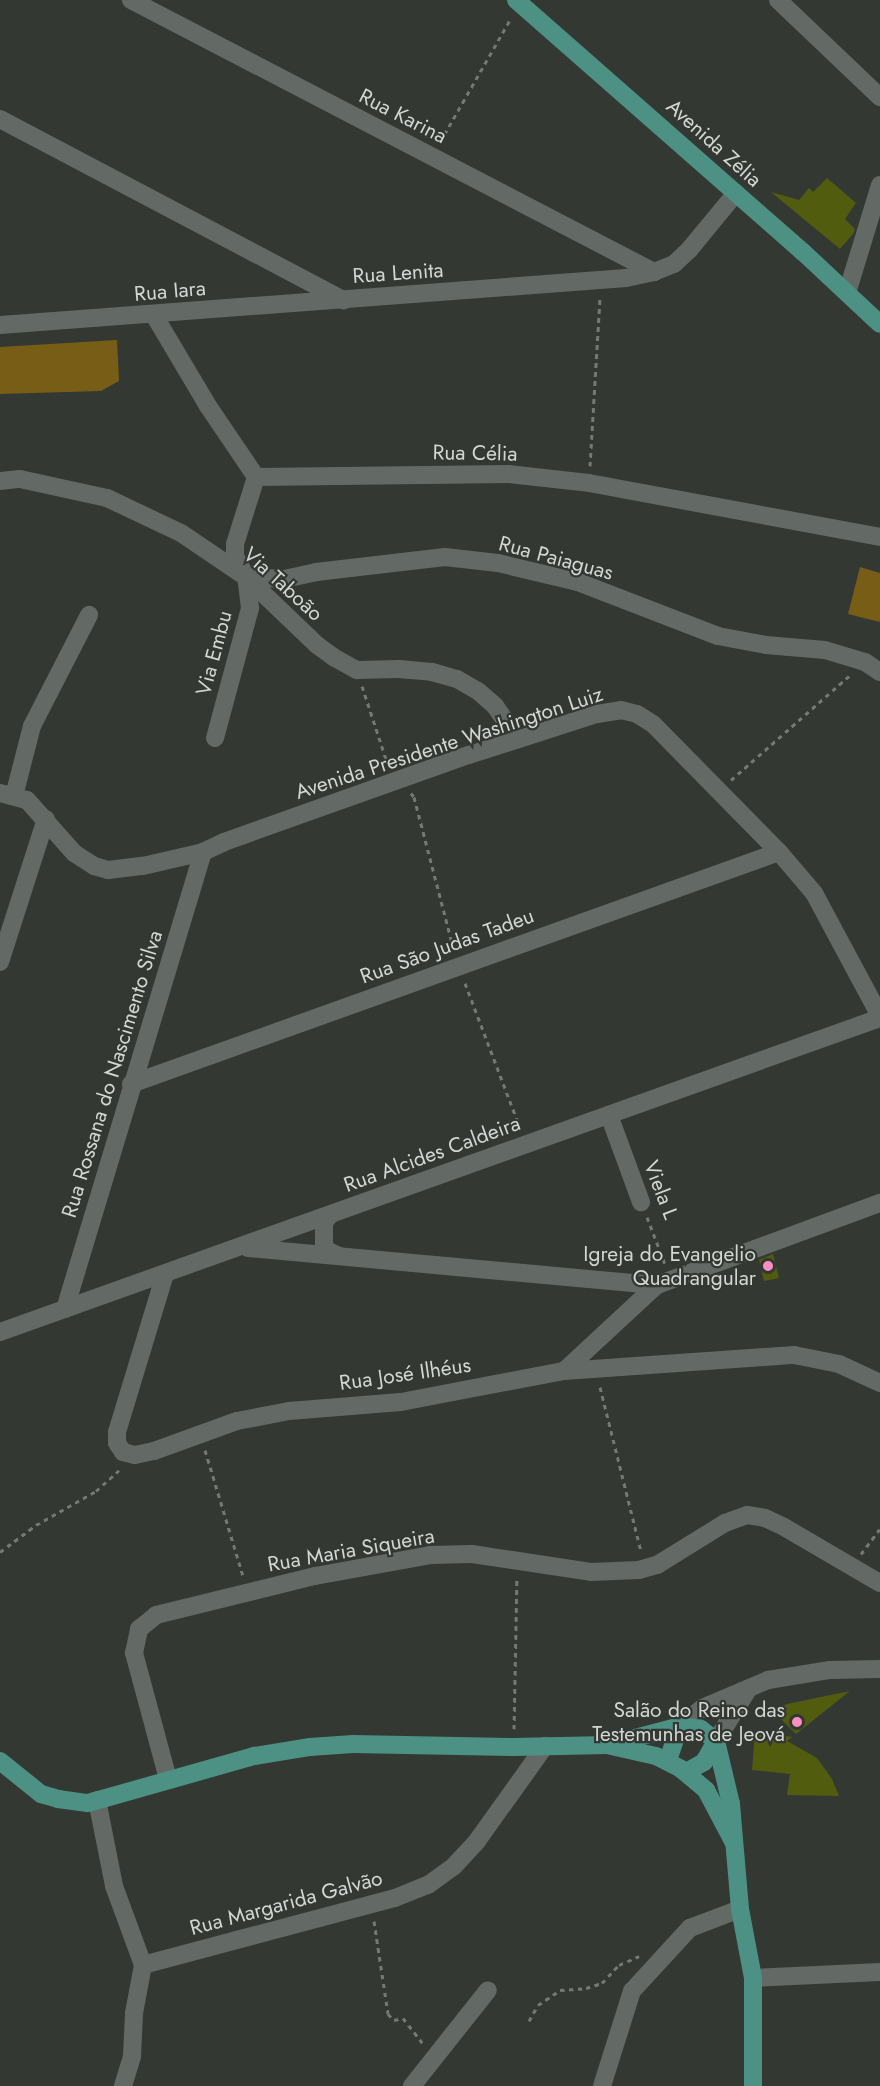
<!DOCTYPE html>
<html>
<head>
<meta charset="utf-8">
<style>
  body { margin:0 }
  #map { position:relative; width:880px; height:2086px; overflow:hidden; background:#333833; font-family:Jost,sans-serif }
  div>[style] { position:absolute }
  [style*='--x'] { left:calc(var(--x)*1px); top:calc(var(--y)*1px); width:calc(var(--w)*1px); rotate:calc(var(--a)*1deg) }
  .green>* { inset:0; background:#785d17 }
  .building>* { inset:0; background:#525c0f }
  .path>* { height:3px; margin-top:-1.5px; transform-origin:0; background:repeating-linear-gradient(90deg,#757975 0 4.5px,transparent 0 9px) }
  .minor>* { height:18px; margin:-9px; padding:0 9px; transform-origin:9px; border-radius:9px; background:#636964 }
  .major>* { height:18px; margin:-9px; padding:0 9px; transform-origin:9px; border-radius:9px; background:#4c9183 }
  .dots>* { width:16px; height:16px; translate:-50% -50%; box-sizing:border-box; border:3px solid #333833; border-radius:50% }
  span { translate:-50% -50%; white-space:nowrap; text-align:center; line-height:1.15; -webkit-text-stroke:4.5px #333833; paint-order:stroke }
  .street-label { font-size:21px; color:#d3d6d3 }
  .poi-label { font-size:21px; color:#d3d6d3 }
  .right { translate:-100% -50%; text-align:right }
</style>
</head>
<body>
<div id="map">
  <div class="green">
    <div style="clip-path:polygon(117px 340px,119px 381px,101px 391px,0 394px,0 347px)"></div>
    <div style="clip-path:polygon(860px 567px,880px 573px,880px 622px,848px 614px)"></div>
  </div>
  <div class="building">
    <div style="clip-path:polygon(827px 178px,856px 203px,845px 219px,855px 229px,853px 234px,840px 249px,771px 192px,799px 200px,809px 188px,813px 192px)"></div>
    <div style="clip-path:polygon(773px 1254px,779px 1278px,764px 1281px,759px 1260px)"></div>
    <div style="clip-path:polygon(850px 1691px,796px 1734px,772px 1710px,787px 1704px)"></div>
    <div style="clip-path:polygon(755px 1731px,792px 1737px,787px 1741px,817px 1758px,832px 1779px,839px 1796px,787px 1795px,790px 1774px,752px 1770px)"></div>
  </div>
  <div class="path">
    <div style="--x:440;--y:142;--w:143;--a:-60.2"></div>
    <div style="--x:590;--y:466;--w:170;--a:-86.6"></div>
    <div style="--x:362;--y:686;--w:83;--a:71.8"></div>
    <div style="--x:731;--y:780;--w:159;--a:-41.4"></div>
    <div style="--x:411;--y:793;--w:5;--a:53"></div>
    <div style="--x:414;--y:797;--w:159;--a:75.4"></div>
    <div style="--x:465;--y:983;--w:155;--a:69.2"></div>
    <div style="--x:647;--y:1217;--w:50;--a:69"></div>
    <div style="--x:600;--y:1387;--w:170;--a:76"></div>
    <div style="--x:205;--y:1450;--w:132;--a:73.2"></div>
    <div style="--x:0;--y:1552;--w:45;--a:-36.9"></div>
    <div style="--x:36;--y:1525;--w:69;--a:-29.5"></div>
    <div style="--x:96;--y:1491;--w:31;--a:-42"></div>
    <div style="--x:861;--y:1554;--w:31;--a:-53"></div>
    <div style="--x:514;--y:1729;--w:152;--a:-88.9"></div>
    <div style="--x:374;--y:1921;--w:94;--a:81.4"></div>
    <div style="--x:388;--y:2014;--w:8;--a:45"></div>
    <div style="--x:394;--y:2020;--w:9;--a:-13"></div>
    <div style="--x:403;--y:2018;--w:33;--a:52"></div>
    <div style="--x:529;--y:2021;--w:18;--a:-61"></div>
    <div style="--x:538;--y:2005;--w:27;--a:-34"></div>
    <div style="--x:560;--y:1990;--w:26;--a:-4"></div>
    <div style="--x:586;--y:1988;--w:17;--a:-17"></div>
    <div style="--x:602;--y:1983;--w:25;--a:-47"></div>
    <div style="--x:619;--y:1965;--w:22;--a:-24"></div>
  </div>
  <div class="minor">
    <div style="--x:131;--y:0;--w:590;--a:27.48"></div>
    <div style="--x:778;--y:0;--w:141;--a:43.6"></div>
    <div style="--x:0;--y:119;--w:389;--a:27.8"></div>
    <div style="--x:847;--y:293;--w:113;--a:-73"></div>
    <div style="--x:154;--y:315;--w:106;--a:59.3"></div>
    <div style="--x:208;--y:406;--w:86;--a:55.9"></div>
    <div style="--x:256;--y:477;--w:252;--a:-0.7"></div>
    <div style="--x:508;--y:474;--w:81;--a:6.3"></div>
    <div style="--x:589;--y:483;--w:296;--a:10.5"></div>
    <div style="--x:0;--y:325;--w:628;--a:-4.29"></div>
    <div style="--x:626;--y:278;--w:29;--a:-12"></div>
    <div style="--x:654;--y:272;--w:22;--a:-22"></div>
    <div style="--x:674;--y:264;--w:21;--a:-43"></div>
    <div style="--x:689;--y:250;--w:74;--a:-50.5"></div>
    <div style="--x:0;--y:481;--w:20;--a:-6"></div>
    <div style="--x:20;--y:479;--w:89;--a:12.3"></div>
    <div style="--x:107;--y:498;--w:82;--a:25.3"></div>
    <div style="--x:181;--y:533;--w:78;--a:34.1"></div>
    <div style="--x:246;--y:577;--w:98;--a:43.8"></div>
    <div style="--x:317;--y:645;--w:22;--a:36"></div>
    <div style="--x:335;--y:658;--w:25;--a:29"></div>
    <div style="--x:357;--y:670;--w:42;--a:-1.4"></div>
    <div style="--x:399;--y:669;--w:33;--a:5"></div>
    <div style="--x:432;--y:672;--w:26;--a:16"></div>
    <div style="--x:457;--y:679;--w:24;--a:30"></div>
    <div style="--x:478;--y:691;--w:23;--a:41"></div>
    <div style="--x:495;--y:706;--w:40;--a:55.1"></div>
    <div style="--x:246;--y:577;--w:38;--a:3"></div>
    <div style="--x:284;--y:579;--w:33;--a:-12"></div>
    <div style="--x:316;--y:572;--w:130;--a:-6.6"></div>
    <div style="--x:445;--y:557;--w:53;--a:6.5"></div>
    <div style="--x:498;--y:563;--w:82;--a:13.4"></div>
    <div style="--x:578;--y:582;--w:150;--a:21.1"></div>
    <div style="--x:718;--y:636;--w:49;--a:10.6"></div>
    <div style="--x:766;--y:645;--w:59;--a:4.8"></div>
    <div style="--x:825;--y:650;--w:42;--a:16.7"></div>
    <div style="--x:865;--y:662;--w:18;--a:34"></div>
    <div style="--x:215;--y:738;--w:135;--a:-74.9"></div>
    <div style="--x:250;--y:608;--w:31;--a:-97"></div>
    <div style="--x:246;--y:577;--w:24;--a:-118"></div>
    <div style="--x:235;--y:556;--w:12;--a:-90"></div>
    <div style="--x:235;--y:544;--w:70;--a:-72.6"></div>
    <div style="--x:0;--y:793;--w:28;--a:15"></div>
    <div style="--x:27;--y:800;--w:71;--a:48.4"></div>
    <div style="--x:74;--y:853;--w:24;--a:33"></div>
    <div style="--x:94;--y:866;--w:15;--a:16"></div>
    <div style="--x:108;--y:870;--w:35;--a:-7"></div>
    <div style="--x:143;--y:866;--w:62;--a:-13.1"></div>
    <div style="--x:203;--y:852;--w:23;--a:-25"></div>
    <div style="--x:224;--y:842;--w:260;--a:-19.6"></div>
    <div style="--x:469;--y:755;--w:134;--a:-17.8"></div>
    <div style="--x:597;--y:714;--w:24;--a:-9"></div>
    <div style="--x:621;--y:710;--w:16;--a:14"></div>
    <div style="--x:637;--y:714;--w:19;--a:32"></div>
    <div style="--x:653;--y:724;--w:180;--a:45.5"></div>
    <div style="--x:779;--y:852;--w:54;--a:49.5"></div>
    <div style="--x:814;--y:893;--w:140;--a:61.8"></div>
    <div style="--x:14;--y:796;--w:72;--a:-75.6"></div>
    <div style="--x:32;--y:726;--w:125;--a:-62.8"></div>
    <div style="--x:0;--y:962;--w:150;--a:-72.2"></div>
    <div style="--x:131;--y:1084;--w:688;--a:-19.7"></div>
    <div style="--x:609;--y:1115;--w:93;--a:69.8"></div>
    <div style="--x:330;--y:1215;--w:9;--a:131"></div>
    <div style="--x:324;--y:1222;--w:23;--a:90"></div>
    <div style="--x:324;--y:1245;--w:7;--a:56"></div>
    <div style="--x:328;--y:1251;--w:10;--a:24"></div>
    <div style="--x:248;--y:1248;--w:411;--a:5.2"></div>
    <div style="--x:657;--y:1285;--w:238;--a:-20.2"></div>
    <div style="--x:165;--y:1274;--w:165;--a:106.9"></div>
    <div style="--x:117;--y:1432;--w:11;--a:90"></div>
    <div style="--x:117;--y:1443;--w:11;--a:56"></div>
    <div style="--x:123;--y:1452;--w:12;--a:14"></div>
    <div style="--x:135;--y:1455;--w:19;--a:-12"></div>
    <div style="--x:154;--y:1451;--w:88;--a:-19.9"></div>
    <div style="--x:237;--y:1421;--w:53;--a:-10.9"></div>
    <div style="--x:289;--y:1411;--w:112;--a:-4.6"></div>
    <div style="--x:401;--y:1402;--w:166;--a:-10.8"></div>
    <div style="--x:564;--y:1371;--w:231;--a:-4"></div>
    <div style="--x:794;--y:1355;--w:46;--a:11.3"></div>
    <div style="--x:839;--y:1364;--w:45;--a:24.9"></div>
    <div style="--x:65;--y:1309;--w:477;--a:-73.2"></div>
    <div style="--x:0;--y:1332;--w:934;--a:-19.64"></div>
    <div style="--x:564;--y:1371;--w:127;--a:-42.8"></div>
    <div style="--x:680;--y:1726;--w:28;--a:-39"></div>
    <div style="--x:702;--y:1708;--w:72;--a:-23"></div>
    <div style="--x:768;--y:1680;--w:63;--a:-9.2"></div>
    <div style="--x:830;--y:1670;--w:50;--a:-1.1"></div>
    <div style="--x:716;--y:1741;--w:62;--a:-58.1"></div>
    <div style="--x:168;--y:1779;--w:131;--a:-105.1"></div>
    <div style="--x:134;--y:1653;--w:25;--a:-78"></div>
    <div style="--x:139;--y:1629;--w:22;--a:-39"></div>
    <div style="--x:156;--y:1615;--w:164;--a:-13.8"></div>
    <div style="--x:315;--y:1576;--w:117;--a:-10.3"></div>
    <div style="--x:430;--y:1555;--w:42;--a:-1.4"></div>
    <div style="--x:472;--y:1554;--w:120;--a:8.6"></div>
    <div style="--x:591;--y:1572;--w:48;--a:-2.4"></div>
    <div style="--x:639;--y:1570;--w:19;--a:-16"></div>
    <div style="--x:657;--y:1565;--w:80;--a:-31.7"></div>
    <div style="--x:725;--y:1523;--w:23;--a:-20"></div>
    <div style="--x:747;--y:1515;--w:18;--a:9"></div>
    <div style="--x:765;--y:1518;--w:21;--a:25"></div>
    <div style="--x:784;--y:1527;--w:111;--a:30.3"></div>
    <div style="--x:97;--y:1800;--w:88;--a:78.8"></div>
    <div style="--x:114;--y:1886;--w:84;--a:69.8"></div>
    <div style="--x:143;--y:1965;--w:261;--a:-14.9"></div>
    <div style="--x:395;--y:1898;--w:35;--a:-22"></div>
    <div style="--x:428;--y:1885;--w:32;--a:-36"></div>
    <div style="--x:454;--y:1866;--w:34;--a:-47"></div>
    <div style="--x:477;--y:1841;--w:117;--a:-54.4"></div>
    <div style="--x:753;--y:1978;--w:127;--a:-2.7"></div>
    <div style="--x:123;--y:2086;--w:31;--a:-73"></div>
    <div style="--x:132;--y:2056;--w:43;--a:-87.3"></div>
    <div style="--x:134;--y:2013;--w:49;--a:-79.4"></div>
    <div style="--x:412;--y:2086;--w:122;--a:-51.6"></div>
    <div style="--x:602;--y:2086;--w:100;--a:-72.5"></div>
    <div style="--x:632;--y:1991;--w:86;--a:-47.4"></div>
    <div style="--x:690;--y:1928;--w:53;--a:-20.8"></div>
  </div>
  <div class="major">
    <div style="--x:516;--y:0;--w:382;--a:41.3"></div>
    <div style="--x:803;--y:252;--w:105;--a:43.1"></div>
    <div style="--x:612;--y:1744;--w:70;--a:-14.8"></div>
    <div style="--x:680;--y:1726;--w:21;--a:8"></div>
    <div style="--x:701;--y:1729;--w:19;--a:39"></div>
    <div style="--x:716;--y:1741;--w:65;--a:76.6"></div>
    <div style="--x:731;--y:1804;--w:105;--a:85.1"></div>
    <div style="--x:740;--y:1909;--w:70;--a:79.3"></div>
    <div style="--x:753;--y:1978;--w:108;--a:90"></div>
    <div style="--x:668;--y:1760;--w:36;--a:-71"></div>
    <div style="--x:0;--y:1761;--w:53;--a:38.8"></div>
    <div style="--x:41;--y:1794;--w:18;--a:16"></div>
    <div style="--x:58;--y:1799;--w:30;--a:8"></div>
    <div style="--x:88;--y:1803;--w:173;--a:-15.8"></div>
    <div style="--x:254;--y:1756;--w:57;--a:-9.1"></div>
    <div style="--x:310;--y:1747;--w:43;--a:-4"></div>
    <div style="--x:353;--y:1744;--w:161;--a:1.1"></div>
    <div style="--x:514;--y:1747;--w:93;--a:-1.2"></div>
    <div style="--x:607;--y:1745;--w:50;--a:12.7"></div>
    <div style="--x:656;--y:1756;--w:28;--a:27"></div>
    <div style="--x:681;--y:1769;--w:33;--a:40"></div>
    <div style="--x:706;--y:1790;--w:60;--a:62.2"></div>
    <div style="--x:686;--y:1772;--w:21;--a:-29"></div>
    <div style="--x:704;--y:1762;--w:24;--a:-60"></div>
  </div>
  <div class="dots">
    <div style="left:768px;top:1266px;background:#fd8ec0"></div>
    <div style="left:797px;top:1722px;background:#fd8ec0"></div>
  </div>
  <div class="street-label">
    <span style="left:403px;top:116px;rotate:27deg">Rua Karina</span>
    <span style="left:714px;top:143px;rotate:42deg">Avenida Zélia</span>
    <span style="left:398px;top:273px;rotate:-4deg">Rua Lenita</span>
    <span style="left:170px;top:291px;rotate:-5deg">Rua Iara</span>
    <span style="left:475px;top:453px;rotate:1deg">Rua Célia</span>
    <span style="left:556px;top:558px;rotate:15deg">Rua Paiaguas</span>
    <span style="left:283px;top:584px;rotate:42deg">Via Taboão</span>
    <span style="left:214px;top:653px;rotate:-75deg">Via Embu</span>
    <span style="left:449px;top:743px;rotate:-18deg">Avenida Presidente Washington Luiz</span>
    <span style="left:447px;top:946px;rotate:-20deg">Rua São Judas Tadeu</span>
    <span style="left:112px;top:1074px;rotate:-73deg">Rua Rossana do Nascimento Silva</span>
    <span style="left:432px;top:1154px;rotate:-20deg">Rua Alcides Caldeira</span>
    <span style="left:661px;top:1190px;rotate:69deg">Viela L</span>
    <span style="left:405px;top:1374px;rotate:-8deg">Rua José Ilhéus</span>
    <span style="left:351px;top:1550px;rotate:-10deg">Rua Maria Siqueira</span>
    <span style="left:286px;top:1903px;rotate:-15deg">Rua Margarida Galvão</span>
  </div>
  <div class="poi-label">
    <span class="right" style="left:756px;top:1266px">Igreja do Evangelio<br>Quadrangular</span>
    <span class="right" style="left:785px;top:1722px">Salão do Reino das<br>Testemunhas de Jeová</span>
  </div>
</div>
</body>
</html>
